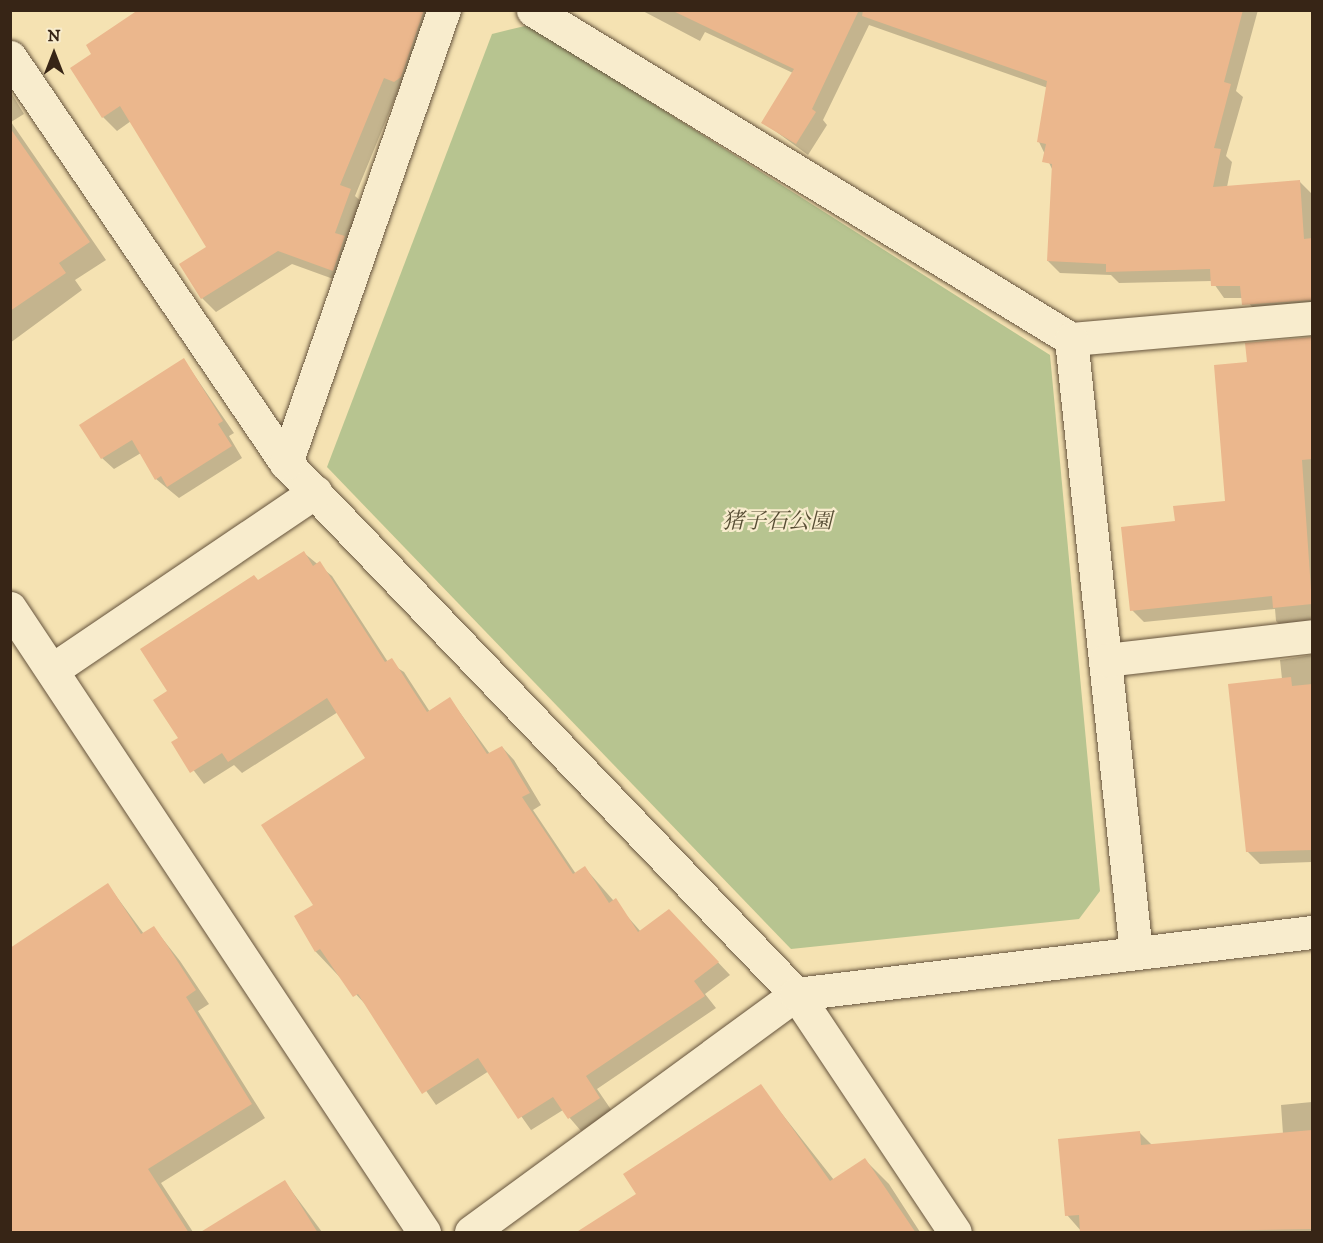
<!DOCTYPE html>
<html>
<head>
<meta charset="utf-8">
<style>
  body { margin:0 }
  #map { position:relative; width:1323px; height:1243px; overflow:hidden; background:#f5e2b2; font-family:"IM FELL DW Pica","Noto Serif JP",serif }
  div>[style] { position:absolute }
  [style*='--x'] { left:calc(var(--x)*1px); top:calc(var(--y)*1px); width:calc(var(--w)*1px); rotate:calc(var(--a)*1deg) }
  .green>* { inset:0; background:#b7c490 }
  .shadow>* { inset:0; background:#0003 }
  .building>* { inset:0; background:#ebb78d }
  .roads { filter:drop-shadow(0 0 2px #66543d) drop-shadow(0 0 2px #66543d) }
  .minor>* { height:33px; margin:-16.5px; padding:0 16.5px; transform-origin:16.5px; border-radius:16.5px; background:#f8eccd }
  .tertiary>* { height:33px; margin:-16.5px; padding:0 16.5px; transform-origin:16.5px; border-radius:16.5px; background:#f8eccd }
  span { translate:-50% -50%; white-space:nowrap; text-align:center; line-height:1.15; -webkit-text-stroke:4.5px #f8eccd; paint-order:stroke }
  .park-label { font-size:22px; color:#574d34; font-style:italic }
  .frame { position:absolute; inset:0; border:12px solid #372516; pointer-events:none }
  .north { position:absolute; left:24px; top:24px; width:60px; height:60px; -webkit-text-stroke:4px #f8eccd; paint-order:stroke; rotate:0deg; font-size:16px; font-weight:700; line-height:24px; text-align:center; color:#372516 }
  .north::after { content:''; display:block; margin:auto; width:21px; height:27px; background:#372516; clip-path:polygon(50% 0,100% 100%,50% 72%,0 100%) }
</style>
</head>
<body>
<div id="map">
  <div class="green">
    <div style="clip-path:polygon(529px 25px,1050px 355px,1100px 891px,1079px 919px,791px 949px,327px 467px,492px 34px)"></div>
  </div>
  <div class="shadow">
    <div style="clip-path:polygon(141px 10px,446px 10px,398px 91px,355px 196px,364px 204px,347px 284px,292px 264px,216px 312px,202px 298px,208px 248px,131px 121px,117px 131px,103px 117px,93px 55px)"></div>
    <div style="clip-path:polygon(641px 10px,1258px 10px,1236px 91px,1243px 97px,1226px 156px,1232px 162px,1227px 187px,1299px 181px,1311px 193px,1312px 303px,1254px 309px,1244px 298px,1224px 298px,1212px 281px,1119px 283px,1111px 275px,1060px 273px,1048px 261px,1053px 171px,1039px 142px,1048px 88px,869px 25px,823px 120px,827px 125px,808px 155px,763px 122px,793px 73px,705px 32px,700px 41px)"></div>
    <div style="clip-path:polygon(10px 91px,24px 114px,11px 122px,106px 260px,75px 280px,82px 290px,10px 343px)"></div>
    <div style="clip-path:polygon(184px 360px,234px 433px,229px 436px,242px 458px,179px 498px,156px 479px,141px 453px,114px 469px,102px 458px)"></div>
    <div style="clip-path:polygon(1312px 362px,1312px 632px,1288px 633px,1276px 621px,1275px 609px,1144px 622px,1132px 610px,1176px 522px,1226px 502px,1216px 371px)"></div>
    <div style="clip-path:polygon(304px 553px,332px 576px,388px 662px,404px 672px,430px 712px,450px 699px,490px 754px,502px 747px,514px 760px,541px 805px,533px 810px,576px 874px,585px 868px,641px 932px,681px 923px,730px 975px,705px 994px,716px 1008px,597px 1089px,612px 1111px,581px 1131px,563px 1110px,531px 1130px,489px 1071px,436px 1105px,368px 1007px,316px 952px,296px 917px,315px 906px,367px 758px,338px 712px,242px 773px,234px 765px,204px 784px,173px 743px,180px 738px,169px 691px,259px 581px)"></div>
    <div style="clip-path:polygon(1312px 655px,1312px 862px,1260px 864px,1247px 851px,1282px 679px,1280px 660px)"></div>
    <div style="clip-path:polygon(108px 885px,144px 934px,154px 928px,180px 961px,209px 1004px,198px 1011px,265px 1118px,161px 1183px,193px 1232px,10px 1232px)"></div>
    <div style="clip-path:polygon(760px 1086px,834px 1180px,865px 1160px,889px 1184px,920px 1232px,627px 1232px,638px 1194px)"></div>
    <div style="clip-path:polygon(1312px 1102px,1312px 1232px,1082px 1232px,1067px 1215px,1140px 1133px,1153px 1146px,1283px 1134px,1281px 1105px)"></div>
    <div style="clip-path:polygon(285px 1182px,322px 1232px,202px 1232px)"></div>
  </div>
  <div class="building">
    <div style="clip-path:polygon(138px 10px,424px 10px,401px 77px,394px 82px,384px 78px,340px 185px,351px 189px,335px 233px,345px 236px,333px 271px,278px 251px,201px 299px,179px 264px,206px 247px,120px 106px,102px 118px,70px 68px,91px 54px,86px 45px)"></div>
    <div style="clip-path:polygon(671px 10px,859px 10px,812px 109px,816px 112px,796px 144px,761px 123px,794px 69px)"></div>
    <div style="clip-path:polygon(863px 10px,1243px 10px,1224px 82px,1231px 84px,1214px 148px,1221px 149px,1213px 187px,1300px 180px,1304px 239px,1312px 238px,1312px 300px,1242px 305px,1240px 286px,1211px 286px,1210px 269px,1106px 272px,1106px 264px,1047px 261px,1052px 164px,1042px 162px,1046px 144px,1037px 142px,1047px 81px,862px 16px)"></div>
    <div style="clip-path:polygon(10px 128px,90px 242px,59px 263px,66px 273px,10px 311px)"></div>
    <div style="clip-path:polygon(1312px 337px,1312px 459px,1302px 460px,1312px 604px,1273px 608px,1272px 596px,1130px 611px,1121px 527px,1175px 521px,1173px 506px,1225px 501px,1214px 365px,1247px 362px,1245px 343px)"></div>
    <div style="clip-path:polygon(184px 358px,223px 421px,218px 424px,232px 446px,167px 487px,161px 476px,155px 480px,132px 440px,101px 459px,79px 425px)"></div>
    <div style="clip-path:polygon(304px 551px,313px 566px,320px 561px,385px 662px,392px 658px,427px 712px,450px 697px,487px 754px,502px 746px,530px 793px,522px 797px,573px 874px,585px 866px,609px 903px,616px 898px,638px 932px,669px 909px,719px 962px,694px 981px,705px 996px,586px 1076px,600px 1098px,568px 1119px,553px 1097px,518px 1119px,478px 1058px,422px 1094px,358px 994px,353px 997px,320px 949px,315px 952px,294px 916px,313px 905px,261px 825px,365px 758px,327px 698px,228px 762px,222px 753px,190px 773px,171px 742px,178px 738px,153px 700px,167px 691px,140px 649px,254px 575px,258px 580px)"></div>
    <div style="clip-path:polygon(1291px 677px,1292px 686px,1312px 684px,1312px 850px,1246px 852px,1228px 684px)"></div>
    <div style="clip-path:polygon(108px 883px,141px 934px,154px 926px,167px 945px,196px 990px,186px 997px,252px 1104px,148px 1169px,189px 1233px,10px 1233px,10px 948px)"></div>
    <div style="clip-path:polygon(761px 1084px,830px 1181px,865px 1158px,916px 1233px,575px 1233px,636px 1194px,623px 1174px)"></div>
    <div style="clip-path:polygon(1312px 1130px,1312px 1229px,1080px 1233px,1079px 1215px,1065px 1216px,1058px 1139px,1140px 1131px,1141px 1145px)"></div>
    <div style="clip-path:polygon(285px 1180px,318px 1233px,199px 1233px)"></div>
  </div>
  <div class="roads">
    <div class="minor">
      <div style="--x:533;--y:10;--w:631;--a:31.45"></div>
      <div style="--x:1071;--y:339;--w:242;--a:-5"></div>
      <div style="--x:10;--y:57;--w:491;--a:55.8"></div>
      <div style="--x:286;--y:463;--w:736;--a:46.16"></div>
      <div style="--x:796;--y:994;--w:286;--a:56.3"></div>
      <div style="--x:1071;--y:339;--w:617;--a:83.96"></div>
      <div style="--x:286;--y:463;--w:480;--a:-70.8"></div>
      <div style="--x:1106;--y:660;--w:207;--a:-6.6"></div>
      <div style="--x:52;--y:670;--w:318;--a:-34.1"></div>
      <div style="--x:471;--y:1232;--w:403;--a:-36.2"></div>
      <div style="--x:796;--y:994;--w:520;--a:-6.85"></div>
    </div>
    <div class="tertiary">
      <div style="--x:10;--y:608;--w:749;--a:56.44"></div>
    </div>
  </div>
  <div class="park-label">
    <span style="left:777px;top:522px">猪子石公園</span>
  </div>
  <div class="frame"></div>
  <div class="north">N</div>
</div>
</body>
</html>
